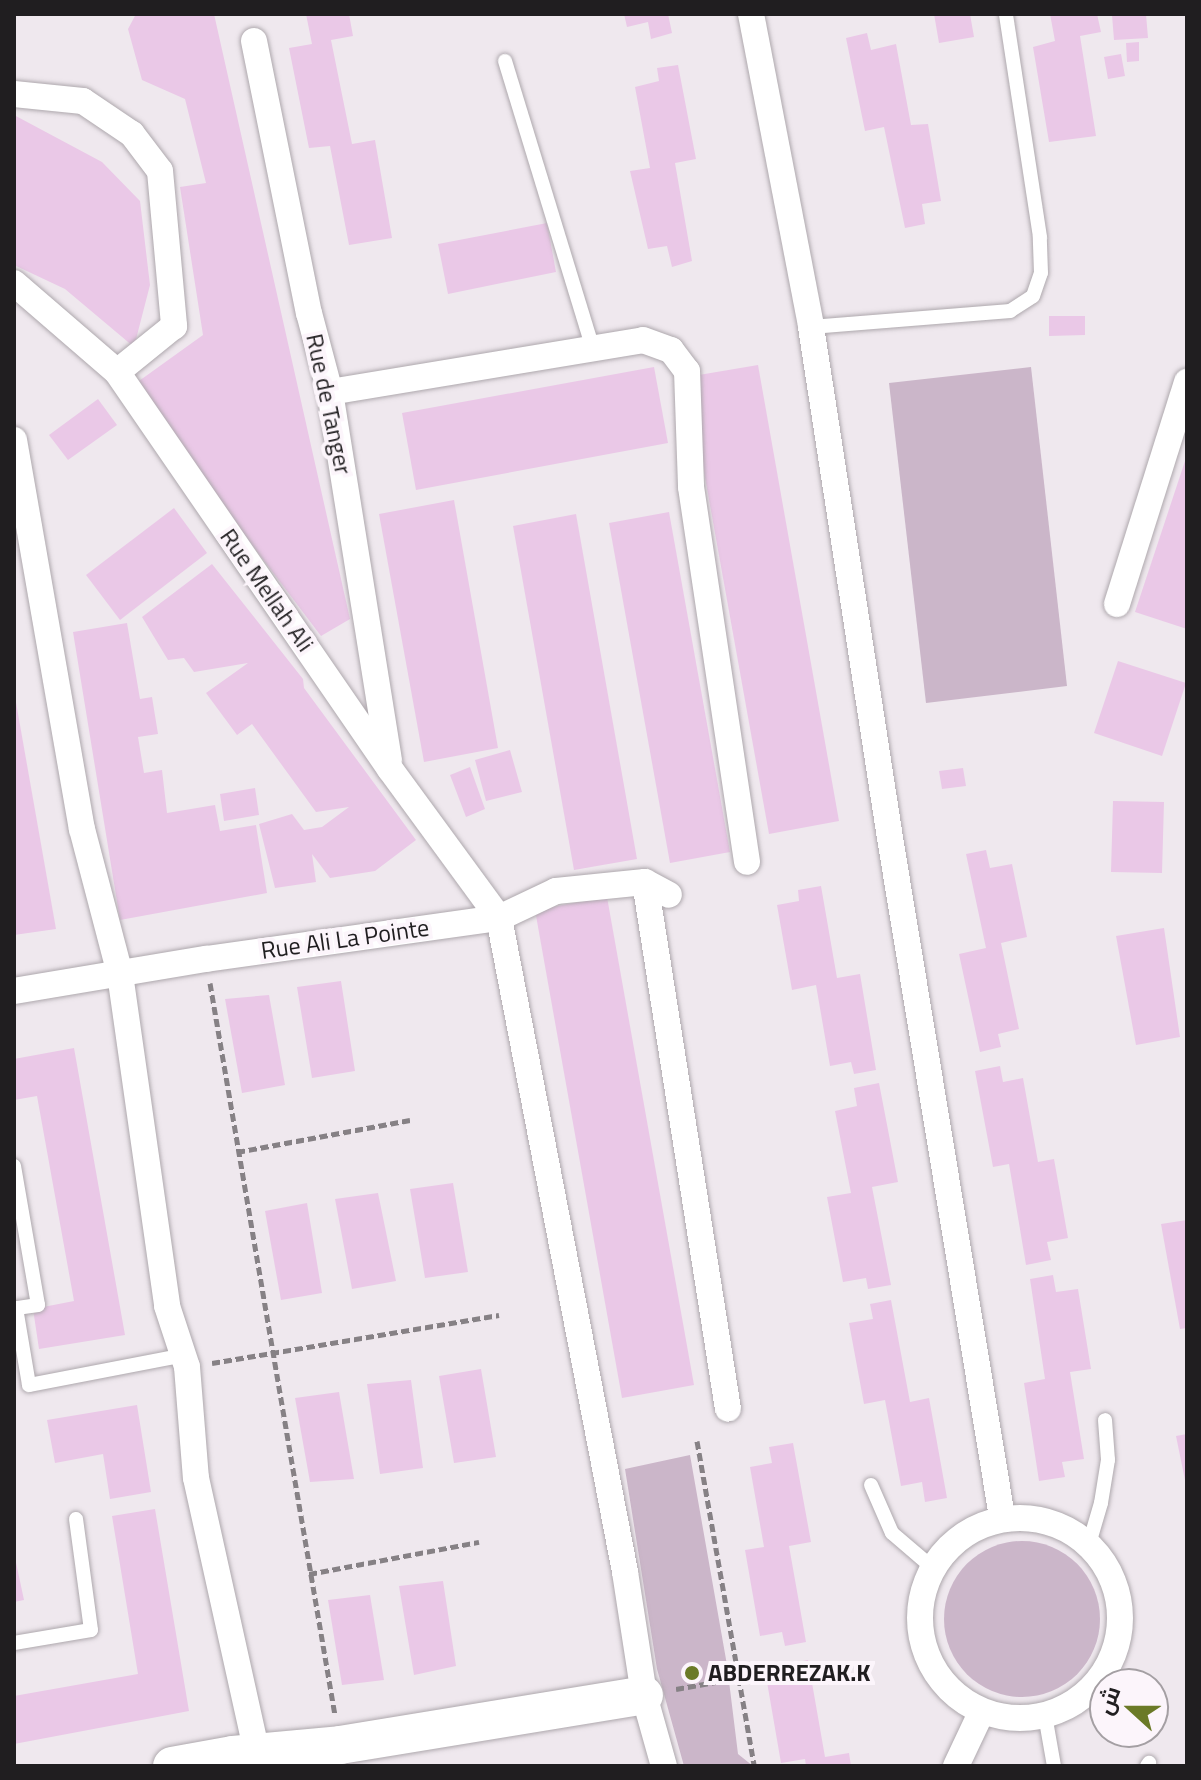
<!DOCTYPE html>
<html>
<head>
<meta charset="utf-8">
<style>
  body { margin:0 }
  #map { position:relative; width:1201px; height:1780px; overflow:hidden; background:#efe8ee; font-family:"Titillium Web",Cairo,sans-serif }
  div>[style] { position:absolute }
  [style*='--x'] { left:calc(var(--x)*1px); top:calc(var(--y)*1px); width:calc(var(--w)*1px); rotate:calc(var(--a)*1deg) }
  .green>* { inset:0; background:#cbb6c9 }
  .round { border-radius:50% }
  .building>* { inset:0; background:#eac8e7 }
  .path>* { height:5px; margin-top:-2.5px; transform-origin:0; background:repeating-linear-gradient(90deg,#868185 0 8px,transparent 0 12px) }
  .roads { filter:drop-shadow(0 0 2px #aea8ad) drop-shadow(0 0 2px #aea8ad) }
  .lane>* { height:14px; margin:-7px; padding:0 7px; transform-origin:7px; border-radius:7px; background:#fff }
  .street>* { height:26px; margin:-13px; padding:0 13px; transform-origin:13px; border-radius:13px; background:#fff }
  .street>.ring { margin:-13px; padding:0; box-sizing:content-box; background:none; border:26px solid #fff; border-radius:50% }
  .secondary>* { height:38px; margin:-19px; padding:0 19px; transform-origin:19px; border-radius:19px; background:#fff }
  .dots>* { width:22px; height:22px; translate:-50% -50%; box-sizing:border-box; border:4px solid #fcf5fb; border-radius:50% }
  span { translate:-50% -50%; white-space:nowrap; text-align:center; line-height:1.15; -webkit-text-stroke:8px #fcf5fb; paint-order:stroke }
  .street-label { font-size:24px; color:#201e20 }
  .poi-label { font-size:24px; color:#201e20; font-weight:700 }
  .left { translate:0 -50%; text-align:left }
  .frame { position:absolute; inset:0; border:16px solid #201e20; pointer-events:none }
  .north { position:absolute; left:1089px; top:1668px; width:80px; height:80px; box-sizing:border-box; background:#fcf5fb; border:2px solid #a49fa3; border-radius:50%; rotate:291deg; font-size:22px; font-weight:700; line-height:32px; text-align:center; color:#201e20 }
  .north::after { content:''; display:block; margin:auto; width:28px; height:36px; background:#6b7a27; clip-path:polygon(50% 0,100% 100%,50% 72%,0 100%) }
</style>
</head>
<body>
<div id="map">
  <div class="green">
    <div style="clip-path:polygon(1031px 367px,1067px 686px,926px 703px,889px 383px)"></div>
    <div style="clip-path:polygon(690px 1455px,727px 1665px,738px 1754px,753px 1766px,684px 1766px,657px 1669px,625px 1469px)"></div>
    <div class="round" style="left:944px;top:1541px;width:156px;height:156px"></div>
  </div>
  <div class="building">
    <div style="clip-path:polygon(136px 14px,214px 14px,350px 619px,321px 636px,132px 386px,203px 335px,180px 187px,206px 183px,185px 99px,142px 80px,128px 29px)"></div>
    <div style="clip-path:polygon(306px 14px,349px 14px,353px 36px,331px 40px,352px 144px,375px 140px,392px 238px,349px 245px,330px 146px,309px 148px,289px 48px,312px 44px)"></div>
    <div style="clip-path:polygon(624px 14px,668px 14px,672px 33px,651px 39px,648px 22px,627px 27px)"></div>
    <div style="clip-path:polygon(934px 14px,970px 14px,974px 37px,939px 43px)"></div>
    <div style="clip-path:polygon(1050px 14px,1097px 14px,1101px 32px,1080px 36px,1096px 136px,1049px 142px,1033px 47px,1055px 41px)"></div>
    <div style="clip-path:polygon(1146px 14px,1148px 38px,1114px 40px,1112px 15px)"></div>
    <div style="clip-path:polygon(867px 33px,871px 50px,896px 44px,911px 125px,928px 124px,941px 201px,922px 204px,925px 224px,905px 228px,884px 127px,865px 131px,846px 38px)"></div>
    <div style="clip-path:polygon(1139px 42px,1139px 61px,1127px 62px,1126px 43px)"></div>
    <div style="clip-path:polygon(1121px 54px,1125px 76px,1108px 79px,1104px 57px)"></div>
    <div style="clip-path:polygon(678px 65px,696px 159px,675px 163px,692px 261px,672px 267px,667px 246px,648px 249px,630px 171px,650px 168px,635px 87px,659px 81px,657px 68px)"></div>
    <div style="clip-path:polygon(14px 115px,102px 162px,140px 201px,150px 285px,134px 347px,65px 289px,14px 265px)"></div>
    <div style="clip-path:polygon(547px 223px,556px 272px,448px 294px,438px 244px)"></div>
    <div style="clip-path:polygon(1049px 316px,1085px 316px,1085px 335px,1049px 336px)"></div>
    <div style="clip-path:polygon(758px 365px,839px 821px,769px 834px,687px 377px)"></div>
    <div style="clip-path:polygon(654px 367px,668px 443px,416px 490px,402px 413px)"></div>
    <div style="clip-path:polygon(98px 399px,117px 425px,68px 460px,49px 435px)"></div>
    <div style="clip-path:polygon(1186px 458px,1187px 458px,1187px 629px,1135px 612px)"></div>
    <div style="clip-path:polygon(454px 500px,498px 748px,424px 762px,379px 514px)"></div>
    <div style="clip-path:polygon(174px 508px,207px 553px,120px 620px,86px 575px)"></div>
    <div style="clip-path:polygon(669px 512px,730px 852px,670px 863px,609px 523px)"></div>
    <div style="clip-path:polygon(576px 514px,637px 859px,574px 870px,513px 526px)"></div>
    <div style="clip-path:polygon(212px 564px,303px 679px,304px 688px,416px 840px,375px 871px,330px 878px,312px 854px,316px 882px,275px 888px,259px 824px,292px 814px,304px 830px,322px 827px,349px 807px,316px 812px,252px 724px,237px 735px,206px 693px,248px 663px,194px 672px,184px 658px,168px 660px,142px 617px)"></div>
    <div style="clip-path:polygon(127px 623px,140px 699px,152px 697px,158px 734px,138px 737px,144px 773px,162px 770px,167px 813px,215px 805px,220px 831px,256px 825px,267px 893px,120px 920px,73px 632px)"></div>
    <div style="clip-path:polygon(1118px 661px,1186px 683px,1162px 756px,1094px 733px)"></div>
    <div style="clip-path:polygon(14px 691px,56px 929px,14px 935px)"></div>
    <div style="clip-path:polygon(510px 750px,522px 792px,486px 801px,475px 760px)"></div>
    <div style="clip-path:polygon(470px 767px,485px 809px,466px 817px,450px 775px)"></div>
    <div style="clip-path:polygon(963px 768px,966px 786px,942px 789px,939px 771px)"></div>
    <div style="clip-path:polygon(255px 788px,259px 815px,224px 821px,220px 794px)"></div>
    <div style="clip-path:polygon(1113px 801px,1164px 802px,1162px 873px,1111px 872px)"></div>
    <div style="clip-path:polygon(986px 850px,990px 868px,1012px 864px,1027px 937px,1001px 943px,1019px 1029px,998px 1034px,1001px 1047px,980px 1052px,959px 954px,986px 948px,966px 854px)"></div>
    <div style="clip-path:polygon(821px 886px,837px 978px,860px 974px,876px 1070px,854px 1074px,851px 1062px,830px 1066px,816px 985px,792px 990px,777px 905px,799px 901px,798px 890px)"></div>
    <div style="clip-path:polygon(607px 897px,694px 1385px,622px 1398px,535px 910px)"></div>
    <div style="clip-path:polygon(1164px 928px,1180px 1037px,1136px 1045px,1116px 936px)"></div>
    <div style="clip-path:polygon(341px 981px,355px 1071px,312px 1078px,297px 987px)"></div>
    <div style="clip-path:polygon(269px 995px,285px 1085px,242px 1093px,225px 999px)"></div>
    <div style="clip-path:polygon(74px 1048px,125px 1335px,39px 1349px,33px 1309px,74px 1301px,37px 1096px,14px 1100px,14px 1059px)"></div>
    <div style="clip-path:polygon(1000px 1066px,1003px 1082px,1023px 1078px,1038px 1162px,1054px 1159px,1068px 1238px,1047px 1242px,1051px 1260px,1026px 1265px,1009px 1164px,993px 1167px,975px 1071px)"></div>
    <div style="clip-path:polygon(879px 1083px,898px 1182px,872px 1187px,891px 1285px,868px 1289px,866px 1278px,843px 1282px,827px 1197px,851px 1193px,835px 1111px,857px 1106px,854px 1088px)"></div>
    <div style="clip-path:polygon(453px 1183px,468px 1272px,425px 1278px,410px 1189px)"></div>
    <div style="clip-path:polygon(378px 1193px,396px 1281px,352px 1289px,335px 1199px)"></div>
    <div style="clip-path:polygon(307px 1203px,322px 1293px,281px 1300px,265px 1211px)"></div>
    <div style="clip-path:polygon(1187px 1220px,1187px 1328px,1180px 1329px,1161px 1224px)"></div>
    <div style="clip-path:polygon(1053px 1275px,1056px 1292px,1078px 1289px,1091px 1369px,1070px 1372px,1084px 1459px,1062px 1462px,1065px 1477px,1039px 1481px,1024px 1383px,1045px 1379px,1030px 1279px)"></div>
    <div style="clip-path:polygon(891px 1300px,910px 1402px,929px 1398px,947px 1498px,925px 1502px,922px 1482px,901px 1486px,885px 1400px,864px 1404px,849px 1323px,873px 1319px,870px 1304px)"></div>
    <div style="clip-path:polygon(481px 1369px,496px 1457px,454px 1463px,439px 1376px)"></div>
    <div style="clip-path:polygon(411px 1380px,423px 1468px,380px 1474px,367px 1384px)"></div>
    <div style="clip-path:polygon(339px 1392px,354px 1479px,310px 1482px,295px 1398px)"></div>
    <div style="clip-path:polygon(137px 1405px,151px 1492px,110px 1499px,103px 1454px,55px 1463px,47px 1420px)"></div>
    <div style="clip-path:polygon(1187px 1434px,1187px 1484px,1186px 1485px,1176px 1436px)"></div>
    <div style="clip-path:polygon(793px 1443px,811px 1542px,789px 1546px,806px 1642px,785px 1646px,782px 1632px,760px 1636px,745px 1550px,764px 1547px,750px 1467px,772px 1463px,769px 1447px)"></div>
    <div style="clip-path:polygon(155px 1509px,189px 1711px,14px 1744px,14px 1696px,138px 1674px,112px 1516px)"></div>
    <div style="clip-path:polygon(14px 1553px,24px 1600px,14px 1602px)"></div>
    <div style="clip-path:polygon(443px 1581px,456px 1666px,414px 1675px,399px 1586px)"></div>
    <div style="clip-path:polygon(370px 1595px,384px 1680px,342px 1685px,328px 1600px)"></div>
    <div style="clip-path:polygon(808px 1660px,825px 1757px,849px 1753px,851px 1766px,806px 1766px,805px 1759px,781px 1763px,767px 1682px,790px 1678px,788px 1664px)"></div>
  </div>
  <div class="path">
    <div style="--x:210;--y:983;--w:743;--a:80.31"></div>
    <div style="--x:237;--y:1152;--w:176;--a:-10.5"></div>
    <div style="--x:212;--y:1363;--w:291;--a:-9.5"></div>
    <div style="--x:697;--y:1441;--w:329;--a:80"></div>
    <div style="--x:309;--y:1574;--w:173;--a:-10.7"></div>
    <div style="--x:676;--y:1689;--w:63;--a:-10.1"></div>
  </div>
  <div class="roads">
    <div class="lane">
      <div style="--x:505;--y:61;--w:300;--a:73"></div>
      <div style="--x:811;--y:327;--w:200;--a:-4.6"></div>
      <div style="--x:1010;--y:311;--w:27;--a:-33"></div>
      <div style="--x:1033;--y:296;--w:24;--a:-71"></div>
      <div style="--x:1041;--y:273;--w:36;--a:-92"></div>
      <div style="--x:1040;--y:237;--w:226;--a:-98.7"></div>
      <div style="--x:14;--y:1166;--w:141;--a:80.2"></div>
      <div style="--x:38;--y:1305;--w:22;--a:172"></div>
      <div style="--x:16;--y:1308;--w:78;--a:80.4"></div>
      <div style="--x:29;--y:1385;--w:159;--a:-10.9"></div>
      <div style="--x:871;--y:1485;--w:52;--a:66.4"></div>
      <div style="--x:892;--y:1533;--w:54;--a:40.5"></div>
      <div style="--x:1089;--y:1544;--w:43;--a:-73.7"></div>
      <div style="--x:1101;--y:1503;--w:44;--a:-80.8"></div>
      <div style="--x:1108;--y:1460;--w:40;--a:-94.3"></div>
      <div style="--x:14;--y:1643;--w:78;--a:-9.6"></div>
      <div style="--x:91;--y:1630;--w:112;--a:-97.7"></div>
      <div style="--x:1045;--y:1715;--w:52;--a:80"></div>
      <div style="--x:1147;--y:1766;--w:4;--a:-56"></div>
    </div>
    <div class="street">
      <div style="--x:751;--y:14;--w:319;--a:79.1"></div>
      <div style="--x:811;--y:327;--w:517;--a:81.21"></div>
      <div style="--x:890;--y:838;--w:688;--a:80.63"></div>
      <div style="--x:254;--y:41;--w:278;--a:78.6"></div>
      <div style="--x:309;--y:313;--w:82;--a:75.1"></div>
      <div style="--x:330;--y:392;--w:373;--a:80.9"></div>
      <div style="--x:14;--y:94;--w:69;--a:5.8"></div>
      <div style="--x:83;--y:101;--w:59;--a:34"></div>
      <div style="--x:132;--y:134;--w:46;--a:52.9"></div>
      <div style="--x:160;--y:171;--w:156;--a:84.8"></div>
      <div style="--x:174;--y:326;--w:73;--a:141.1"></div>
      <div style="--x:14;--y:283;--w:136;--a:40.8"></div>
      <div style="--x:117;--y:372;--w:482;--a:55.5"></div>
      <div style="--x:390;--y:769;--w:185;--a:53.8"></div>
      <div style="--x:499;--y:918;--w:666;--a:79.09"></div>
      <div style="--x:625;--y:1572;--w:124;--a:81.2"></div>
      <div style="--x:644;--y:1695;--w:74;--a:74.3"></div>
      <div style="--x:330;--y:392;--w:317;--a:-9.4"></div>
      <div style="--x:643;--y:340;--w:30;--a:20"></div>
      <div style="--x:671;--y:350;--w:26;--a:53"></div>
      <div style="--x:687;--y:371;--w:116;--a:88"></div>
      <div style="--x:691;--y:487;--w:379;--a:81.5"></div>
      <div style="--x:14;--y:440;--w:395;--a:80.1"></div>
      <div style="--x:82;--y:829;--w:150;--a:75.3"></div>
      <div style="--x:120;--y:974;--w:335;--a:81.9"></div>
      <div style="--x:167;--y:1306;--w:64;--a:71.8"></div>
      <div style="--x:187;--y:1367;--w:111;--a:85.4"></div>
      <div style="--x:196;--y:1478;--w:283;--a:77.5"></div>
      <div style="--x:1117;--y:604;--w:233;--a:-72.5"></div>
      <div style="--x:645;--y:882;--w:533;--a:81.05"></div>
      <div style="--x:14;--y:991;--w:195;--a:-9.5"></div>
      <div style="--x:206;--y:959;--w:296;--a:-8"></div>
      <div style="--x:499;--y:918;--w:63;--a:-25.3"></div>
      <div style="--x:556;--y:891;--w:89;--a:-5.8"></div>
      <div style="--x:645;--y:882;--w:27;--a:28"></div>
      <div class="ring" style="left:920px;top:1518px;width:174px;height:174px"></div>
      <div style="--x:956;--y:1766;--w:59;--a:-64.7"></div>
    </div>
    <div class="secondary">
      <div style="--x:172;--y:1766;--w:62;--a:-10.2"></div>
      <div style="--x:233;--y:1755;--w:107;--a:-5.3"></div>
      <div style="--x:340;--y:1745;--w:308;--a:-9.3"></div>
    </div>
  </div>
  <div class="dots">
    <div style="left:692px;top:1673px;background:#6b7a27"></div>
  </div>
  <div class="street-label">
    <span style="left:329px;top:404px;rotate:78deg">Rue de Tanger</span>
    <span style="left:267px;top:590px;rotate:55deg">Rue Mellah Ali</span>
    <span style="left:345px;top:939px;rotate:-8deg">Rue Ali La Pointe</span>
  </div>
  <div class="poi-label">
    <span class="left" style="left:708px;top:1673px">ABDERREZAK.K</span>
  </div>
  <div class="frame"></div>
  <div class="north">ش</div>
</div>
</body>
</html>
